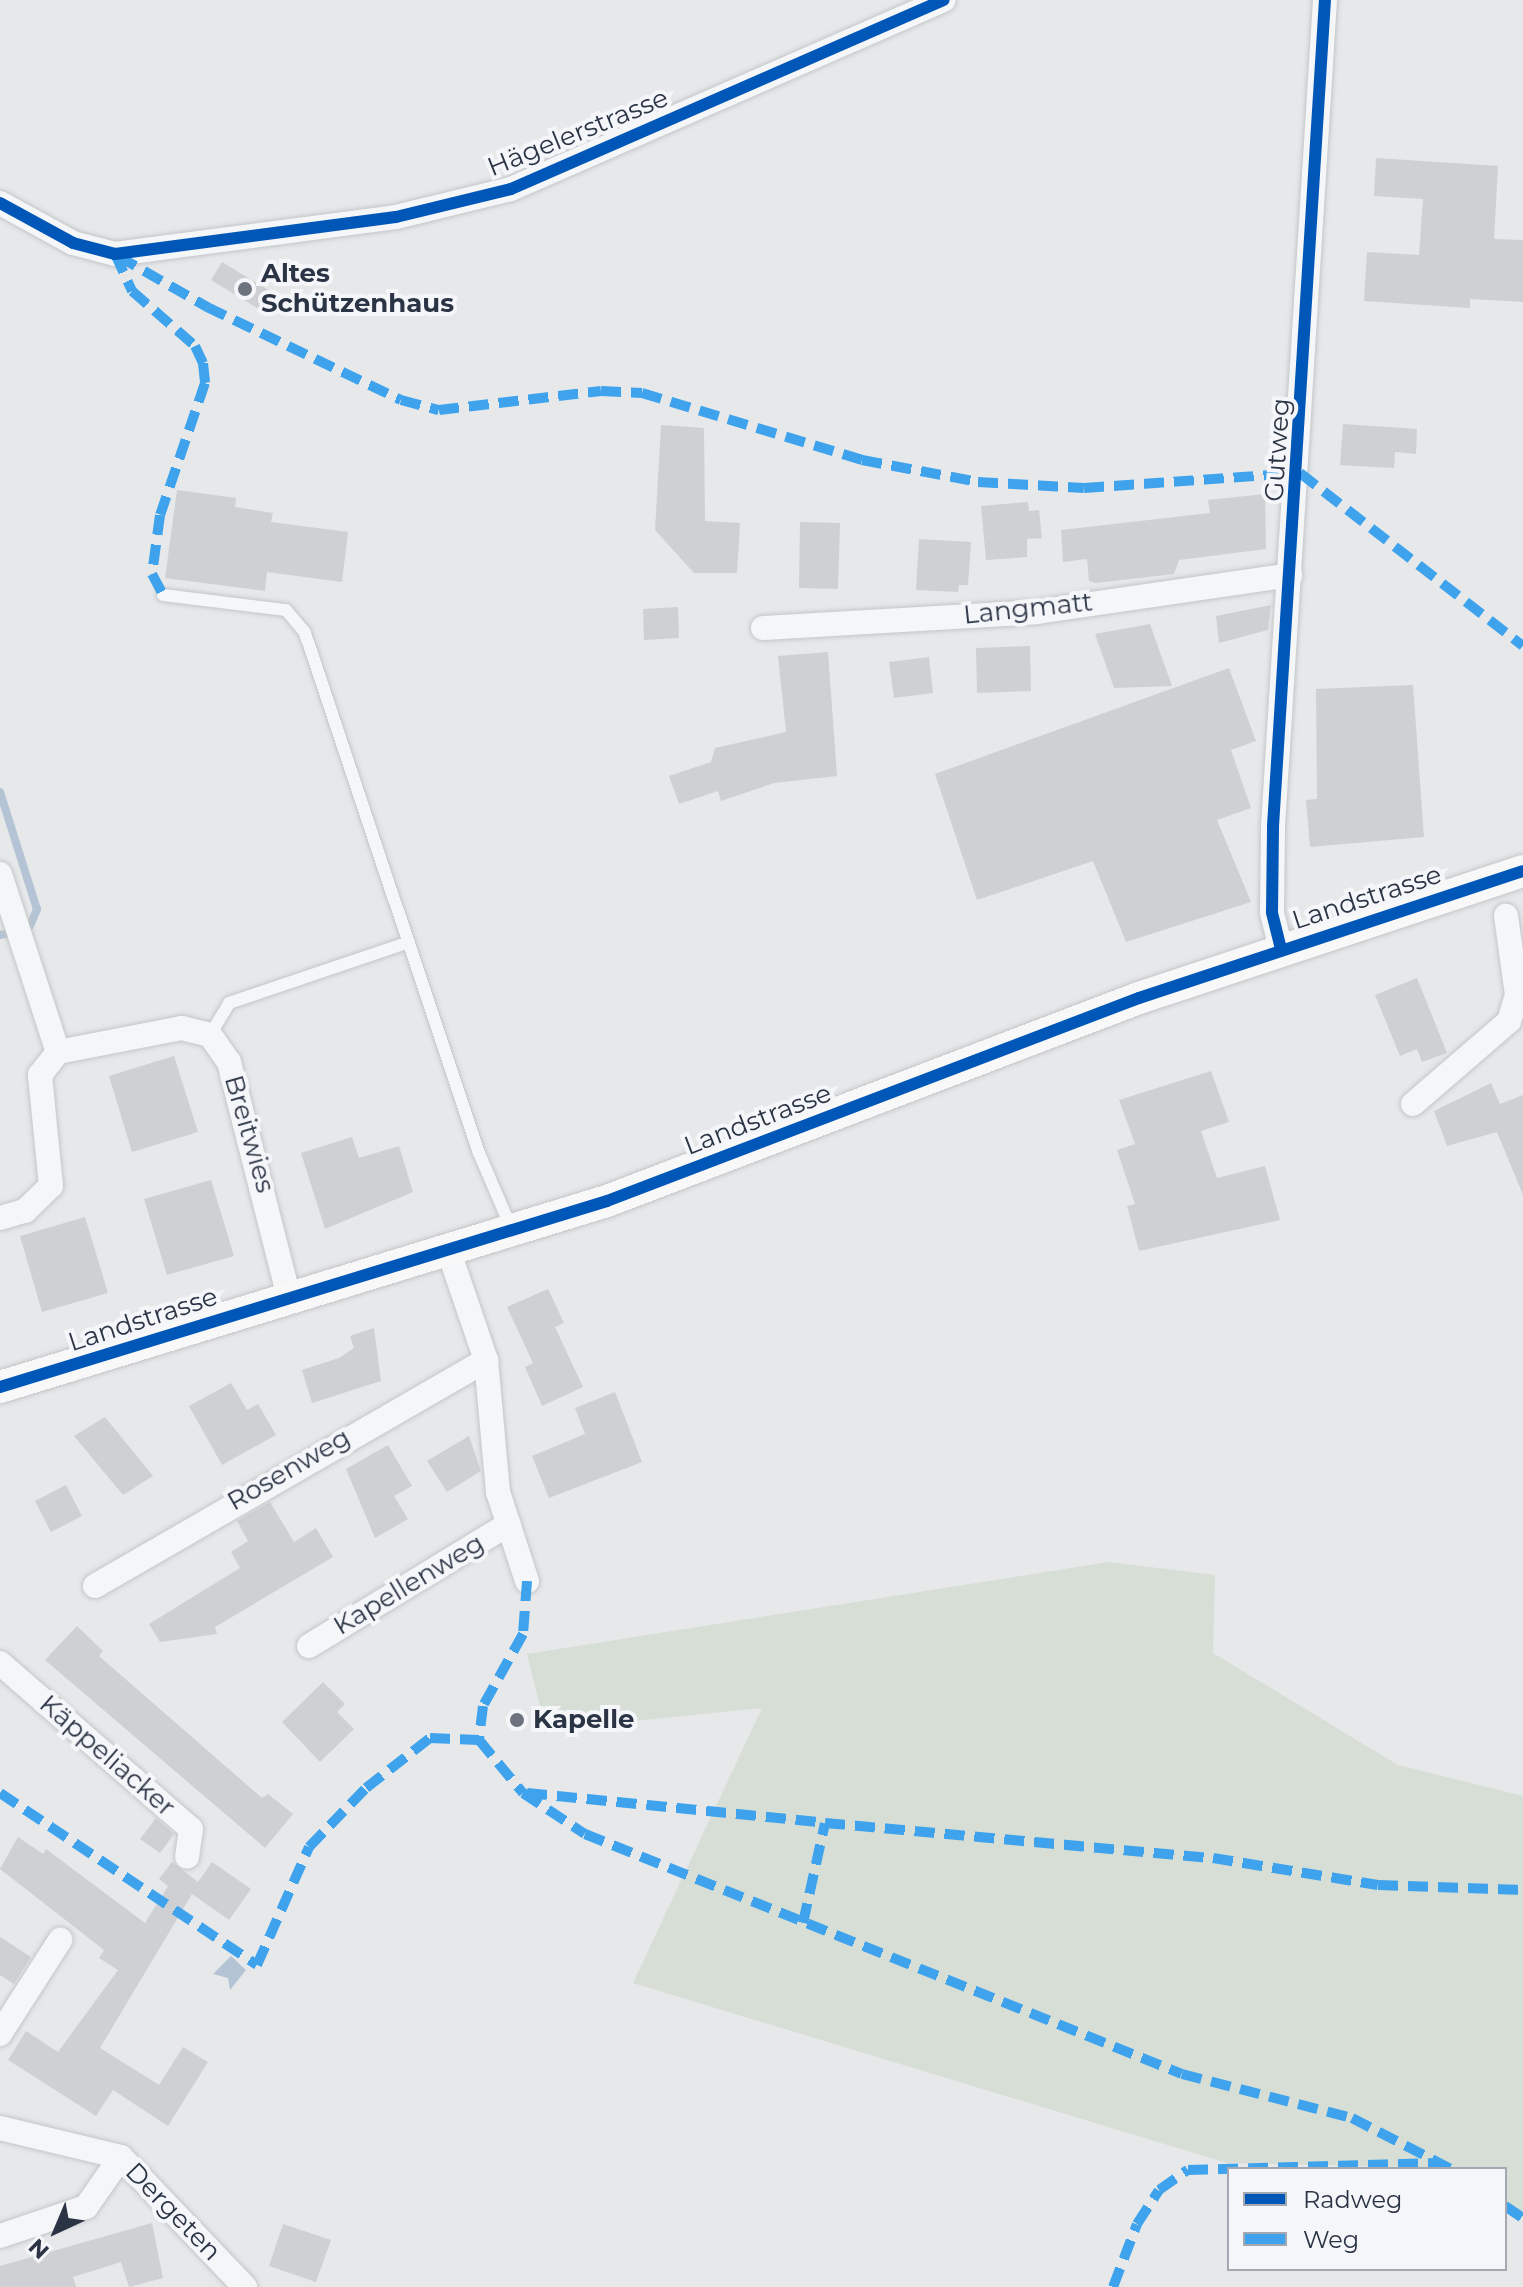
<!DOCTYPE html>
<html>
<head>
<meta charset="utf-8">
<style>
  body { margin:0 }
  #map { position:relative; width:1523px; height:2287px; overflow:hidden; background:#e6e8ea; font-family:Montserrat,sans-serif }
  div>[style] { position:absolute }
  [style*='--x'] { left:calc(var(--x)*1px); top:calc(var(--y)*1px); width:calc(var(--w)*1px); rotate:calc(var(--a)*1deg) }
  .green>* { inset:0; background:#d6ded6 }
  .water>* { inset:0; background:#b4c4d5 }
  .stream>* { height:8px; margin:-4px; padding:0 4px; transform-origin:4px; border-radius:4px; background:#b4c4d5 }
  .building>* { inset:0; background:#ced0d3 }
  .roads { filter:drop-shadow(0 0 2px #c4c6c8) drop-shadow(0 0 2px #c4c6c8) }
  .lane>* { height:12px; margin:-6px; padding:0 6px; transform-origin:6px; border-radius:6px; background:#f5f6f7 }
  .street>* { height:24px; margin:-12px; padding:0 12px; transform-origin:12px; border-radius:12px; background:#f5f6f7 }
  .secondary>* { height:32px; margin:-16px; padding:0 16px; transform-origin:16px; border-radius:16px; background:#f8f8f8 }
  .quiet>* { height:10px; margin-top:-5px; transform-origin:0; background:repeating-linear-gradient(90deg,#3ea3ec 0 20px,transparent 0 30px) }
  .cycleway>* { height:12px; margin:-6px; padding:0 6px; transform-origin:6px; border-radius:6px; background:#0057b8 }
  .dots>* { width:22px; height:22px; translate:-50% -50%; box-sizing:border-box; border:4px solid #f4f6f9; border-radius:50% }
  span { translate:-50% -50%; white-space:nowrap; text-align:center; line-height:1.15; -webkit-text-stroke:8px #f4f6f9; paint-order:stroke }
  .street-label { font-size:26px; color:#2b3445 }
  .poi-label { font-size:26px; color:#2b3445; font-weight:700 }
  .left { translate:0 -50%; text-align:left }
  .legend { position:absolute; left:1227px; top:2167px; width:280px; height:104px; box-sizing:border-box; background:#f4f6f9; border:2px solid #a4a8b1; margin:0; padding:10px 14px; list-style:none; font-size:24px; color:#2b3445 }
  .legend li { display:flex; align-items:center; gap:16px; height:40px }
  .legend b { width:40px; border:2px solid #a4a8b1 }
  .north { position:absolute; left:16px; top:2191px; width:80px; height:80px; -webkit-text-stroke:6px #f4f6f9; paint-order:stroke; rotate:224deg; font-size:22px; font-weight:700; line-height:32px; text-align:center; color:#2b3445 }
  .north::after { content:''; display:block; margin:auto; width:28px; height:36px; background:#2b3445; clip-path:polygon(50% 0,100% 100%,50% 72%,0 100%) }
</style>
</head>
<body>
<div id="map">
  <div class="green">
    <div style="clip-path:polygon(1109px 1562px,1215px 1575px,1213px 1653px,1398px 1765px,1523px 1796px,1523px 2218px,1505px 2206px,1505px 2169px,1227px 2163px,633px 1983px,762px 1708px,546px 1730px,527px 1654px)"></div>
  </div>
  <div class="water">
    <div style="clip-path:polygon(231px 1956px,246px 1970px,230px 1990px,228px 1978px,213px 1974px)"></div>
  </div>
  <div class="stream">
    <div style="--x:0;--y:792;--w:123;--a:72.5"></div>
    <div style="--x:37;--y:909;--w:18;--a:112"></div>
    <div style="--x:0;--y:935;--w:5;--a:-11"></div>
  </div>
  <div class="building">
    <div style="clip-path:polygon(1376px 158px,1498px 166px,1494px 239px,1523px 240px,1523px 302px,1470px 299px,1470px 308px,1364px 301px,1367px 252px,1419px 255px,1423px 199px,1374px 196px)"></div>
    <div style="clip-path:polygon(222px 262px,280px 297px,269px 315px,211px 280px)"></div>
    <div style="clip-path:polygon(1343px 424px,1417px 429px,1416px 454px,1395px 452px,1394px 468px,1340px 465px)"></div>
    <div style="clip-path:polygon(661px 425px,704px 428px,705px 521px,740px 523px,737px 573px,694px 573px,655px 530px)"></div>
    <div style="clip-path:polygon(177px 490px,236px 498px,235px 507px,273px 513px,271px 522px,348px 532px,342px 582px,267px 572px,265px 591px,165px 578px)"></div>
    <div style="clip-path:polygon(1265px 494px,1266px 549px,1179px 560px,1174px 574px,1096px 583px,1089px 581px,1087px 559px,1063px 562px,1061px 530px,1210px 513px,1208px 500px)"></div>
    <div style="clip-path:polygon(1028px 502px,1029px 511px,1039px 510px,1042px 538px,1027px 539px,1027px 557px,986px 560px,981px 506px)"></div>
    <div style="clip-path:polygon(800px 522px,840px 523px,838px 589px,799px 588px)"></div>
    <div style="clip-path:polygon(919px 539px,971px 542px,968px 585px,959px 585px,958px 592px,916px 590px)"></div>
    <div style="clip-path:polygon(1271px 605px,1268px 630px,1219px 643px,1216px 616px)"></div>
    <div style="clip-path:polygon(678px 607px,679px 638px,644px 640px,643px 609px)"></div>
    <div style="clip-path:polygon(1150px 624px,1172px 686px,1114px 688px,1095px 634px)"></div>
    <div style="clip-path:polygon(1030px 646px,1031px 691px,977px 693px,976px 648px)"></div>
    <div style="clip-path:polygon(828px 652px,837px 776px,774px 783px,721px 801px,718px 791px,679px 804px,669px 776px,711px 762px,715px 748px,786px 732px,778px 656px)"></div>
    <div style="clip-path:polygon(929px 657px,933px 693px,894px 698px,889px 662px)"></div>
    <div style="clip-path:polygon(1229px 668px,1256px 741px,1231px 750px,1251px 808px,1217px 820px,1251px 902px,1126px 942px,1093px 861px,977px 900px,935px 774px)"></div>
    <div style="clip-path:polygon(1413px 685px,1424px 837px,1310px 847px,1306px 800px,1317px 799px,1316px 689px)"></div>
    <div style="clip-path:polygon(1417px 978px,1447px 1053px,1422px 1062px,1417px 1049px,1400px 1056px,1375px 995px)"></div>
    <div style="clip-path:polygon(174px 1056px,198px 1132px,132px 1152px,109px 1076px)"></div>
    <div style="clip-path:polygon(1211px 1071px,1229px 1122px,1201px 1131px,1217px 1178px,1265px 1166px,1280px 1220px,1139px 1251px,1127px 1206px,1135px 1204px,1117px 1150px,1135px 1144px,1119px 1100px)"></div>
    <div style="clip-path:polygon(1491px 1083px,1500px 1104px,1523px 1095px,1523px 1195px,1497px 1132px,1447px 1146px,1434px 1111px)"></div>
    <div style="clip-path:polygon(352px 1137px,359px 1158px,399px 1146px,413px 1192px,325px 1229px,301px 1153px)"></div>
    <div style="clip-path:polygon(211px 1180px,234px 1256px,167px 1275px,144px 1199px)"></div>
    <div style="clip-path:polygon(85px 1217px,108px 1293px,42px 1312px,20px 1236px)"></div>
    <div style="clip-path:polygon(548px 1289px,564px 1323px,555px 1327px,583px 1387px,542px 1406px,525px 1367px,533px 1363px,507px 1307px)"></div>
    <div style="clip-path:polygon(374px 1328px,381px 1381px,312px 1403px,302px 1370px,339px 1358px,354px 1348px,350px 1336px)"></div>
    <div style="clip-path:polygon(231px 1383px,247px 1410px,258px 1404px,276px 1435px,222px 1465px,189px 1406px)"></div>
    <div style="clip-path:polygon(615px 1392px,642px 1462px,549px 1498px,532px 1456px,585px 1434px,575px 1408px)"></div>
    <div style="clip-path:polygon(105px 1417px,153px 1476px,123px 1495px,74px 1436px)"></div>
    <div style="clip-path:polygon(469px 1436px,481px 1471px,447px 1492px,427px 1461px)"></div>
    <div style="clip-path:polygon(388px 1445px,412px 1486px,394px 1496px,408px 1519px,375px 1538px,346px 1469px)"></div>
    <div style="clip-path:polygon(66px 1485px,82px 1516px,51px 1532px,35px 1501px)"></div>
    <div style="clip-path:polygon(270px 1502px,294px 1542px,316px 1528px,333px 1557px,215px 1627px,217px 1634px,160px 1642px,149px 1624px,240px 1568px,231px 1552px,248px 1541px,237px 1521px)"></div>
    <div style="clip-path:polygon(77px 1626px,103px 1651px,99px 1656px,262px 1798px,268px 1794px,293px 1814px,265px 1848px,45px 1660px)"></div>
    <div style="clip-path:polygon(323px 1682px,345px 1704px,337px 1712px,354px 1729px,320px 1762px,282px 1722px)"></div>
    <div style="clip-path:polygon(156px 1818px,174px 1834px,160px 1853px,140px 1839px)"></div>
    <div style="clip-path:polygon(18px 1837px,43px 1854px,46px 1849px,145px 1923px,168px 1886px,159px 1879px,172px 1862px,198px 1882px,212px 1862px,251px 1889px,229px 1920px,192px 1894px,100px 2048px,159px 2085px,183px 2047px,208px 2062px,168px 2126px,113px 2090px,96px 2116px,8px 2060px,26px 2031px,58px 2052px,118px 1970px,99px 1958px,104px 1950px,0 1869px)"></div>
    <div style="clip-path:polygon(0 1937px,31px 1957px,14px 1984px,0 1975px)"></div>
    <div style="clip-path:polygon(152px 2223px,163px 2278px,129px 2287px,121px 2262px,73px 2277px,76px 2287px,0 2287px,0 2266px)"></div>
    <div style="clip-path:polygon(283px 2224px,331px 2240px,316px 2282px,269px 2266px)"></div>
  </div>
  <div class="roads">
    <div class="lane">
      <div style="--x:163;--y:595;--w:124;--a:7"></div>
      <div style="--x:286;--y:610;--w:30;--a:50"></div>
      <div style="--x:305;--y:633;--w:548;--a:71.5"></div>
      <div style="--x:479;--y:1153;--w:84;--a:66.8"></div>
      <div style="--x:210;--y:1035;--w:37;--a:-59"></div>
      <div style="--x:229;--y:1003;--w:190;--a:-18.7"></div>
    </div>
    <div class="street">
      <div style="--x:0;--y:203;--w:83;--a:28.7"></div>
      <div style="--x:73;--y:243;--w:43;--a:14.7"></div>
      <div style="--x:115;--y:254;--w:283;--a:-7.5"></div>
      <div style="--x:396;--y:217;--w:118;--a:-13.7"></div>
      <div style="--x:511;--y:189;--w:472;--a:-23.6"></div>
      <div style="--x:763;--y:628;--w:274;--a:-3.3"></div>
      <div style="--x:1037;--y:612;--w:256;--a:-8.3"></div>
      <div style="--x:0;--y:874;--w:187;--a:72"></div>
      <div style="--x:1281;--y:949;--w:38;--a:-104"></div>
      <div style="--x:1272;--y:912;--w:86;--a:-89.3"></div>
      <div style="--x:1273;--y:826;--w:828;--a:-86.4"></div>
      <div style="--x:1413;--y:1104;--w:127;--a:-40.8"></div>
      <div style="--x:1509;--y:1021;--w:27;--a:-73"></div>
      <div style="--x:1517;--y:995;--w:80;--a:-97.9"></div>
      <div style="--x:0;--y:1218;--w:26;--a:-16"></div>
      <div style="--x:25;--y:1211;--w:36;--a:-44"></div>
      <div style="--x:51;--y:1186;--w:112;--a:-95.7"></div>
      <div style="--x:40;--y:1075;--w:29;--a:-52"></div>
      <div style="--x:58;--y:1052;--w:126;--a:-11"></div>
      <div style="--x:182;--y:1028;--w:29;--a:14"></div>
      <div style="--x:210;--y:1035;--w:33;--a:55"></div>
      <div style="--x:229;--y:1062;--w:243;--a:75.7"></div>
      <div style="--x:449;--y:1252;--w:114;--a:71.1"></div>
      <div style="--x:486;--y:1360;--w:133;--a:84.8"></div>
      <div style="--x:498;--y:1492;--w:94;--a:72"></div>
      <div style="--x:95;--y:1586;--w:452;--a:-30"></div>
      <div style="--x:309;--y:1646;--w:234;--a:-31.4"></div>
      <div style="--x:0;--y:1663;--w:253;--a:41"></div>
      <div style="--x:191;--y:1829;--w:28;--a:98"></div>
      <div style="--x:0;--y:2034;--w:112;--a:-57.4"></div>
      <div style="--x:0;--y:2128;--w:124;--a:13.5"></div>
      <div style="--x:121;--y:2157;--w:180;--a:46.4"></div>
      <div style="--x:0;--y:2236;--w:91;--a:-18.6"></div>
      <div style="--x:86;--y:2207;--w:61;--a:-55"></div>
    </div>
    <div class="secondary">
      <div style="--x:0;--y:1387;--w:635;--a:-17.04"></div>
      <div style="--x:607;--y:1201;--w:569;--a:-20.89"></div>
      <div style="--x:1139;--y:998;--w:404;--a:-18.3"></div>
    </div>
  </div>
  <div class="quiet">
    <div style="--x:115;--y:254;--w:41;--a:65.3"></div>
    <div style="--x:132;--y:291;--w:84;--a:41.1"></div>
    <div style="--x:195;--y:346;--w:19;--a:65"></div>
    <div style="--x:203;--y:363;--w:20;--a:84"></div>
    <div style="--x:205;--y:383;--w:139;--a:108.8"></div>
    <div style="--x:160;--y:515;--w:60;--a:97.7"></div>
    <div style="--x:152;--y:574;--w:24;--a:62"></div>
    <div style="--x:118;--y:256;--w:103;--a:29.8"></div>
    <div style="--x:207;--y:307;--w:215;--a:25.6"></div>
    <div style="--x:401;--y:400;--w:39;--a:15"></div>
    <div style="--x:439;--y:410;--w:163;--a:-6.7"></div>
    <div style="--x:601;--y:391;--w:41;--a:2.8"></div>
    <div style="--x:642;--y:393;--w:230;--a:16.9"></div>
    <div style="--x:862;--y:460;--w:118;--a:10.7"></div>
    <div style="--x:978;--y:482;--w:106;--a:3.2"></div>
    <div style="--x:1084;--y:488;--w:217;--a:-4"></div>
    <div style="--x:1300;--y:473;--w:282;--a:37.8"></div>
    <div style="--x:527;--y:1581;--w:53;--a:94.3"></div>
    <div style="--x:523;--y:1634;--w:82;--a:119.1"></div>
    <div style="--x:483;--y:1706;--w:34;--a:97"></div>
    <div style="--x:479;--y:1740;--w:69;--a:50.3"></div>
    <div style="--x:523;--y:1793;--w:74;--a:33.5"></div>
    <div style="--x:585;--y:1834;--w:643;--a:21.9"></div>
    <div style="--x:1182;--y:2074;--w:176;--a:14.5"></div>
    <div style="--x:1352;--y:2118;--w:111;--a:27.3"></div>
    <div style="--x:0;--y:1793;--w:309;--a:33.8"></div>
    <div style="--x:257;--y:1965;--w:129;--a:-66.2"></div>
    <div style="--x:309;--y:1847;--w:82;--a:-46"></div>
    <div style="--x:366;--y:1788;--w:81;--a:-38"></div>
    <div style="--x:430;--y:1738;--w:49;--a:2.3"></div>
    <div style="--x:527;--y:1793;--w:300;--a:5.7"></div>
    <div style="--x:803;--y:1923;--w:102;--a:-77.6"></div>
    <div style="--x:825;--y:1823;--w:390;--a:5.2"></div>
    <div style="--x:1213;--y:1858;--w:167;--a:9.3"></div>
    <div style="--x:1378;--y:1885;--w:145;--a:2"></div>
    <div style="--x:1505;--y:2206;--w:22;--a:34"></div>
    <div style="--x:1113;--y:2287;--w:67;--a:-69.1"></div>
    <div style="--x:1137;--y:2224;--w:40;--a:-57.1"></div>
    <div style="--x:1159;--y:2190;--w:35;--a:-35"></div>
    <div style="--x:1188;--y:2170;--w:250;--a:-1.6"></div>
  </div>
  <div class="cycleway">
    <div style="--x:0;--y:203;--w:83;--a:28.7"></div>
    <div style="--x:73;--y:243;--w:43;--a:14.7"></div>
    <div style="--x:115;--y:254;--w:283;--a:-7.5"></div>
    <div style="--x:396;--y:217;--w:118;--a:-13.7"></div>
    <div style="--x:511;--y:189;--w:472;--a:-23.6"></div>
    <div style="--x:1281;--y:949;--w:38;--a:-104"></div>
    <div style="--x:1272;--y:912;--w:86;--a:-89.3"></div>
    <div style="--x:1273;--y:826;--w:828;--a:-86.4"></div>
    <div style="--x:0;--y:1387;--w:635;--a:-17.04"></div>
    <div style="--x:607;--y:1201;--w:569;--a:-20.89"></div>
    <div style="--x:1139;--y:998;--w:404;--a:-18.3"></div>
  </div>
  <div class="dots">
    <div style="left:245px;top:289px;background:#6c737f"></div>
    <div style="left:517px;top:1720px;background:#6c737f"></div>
  </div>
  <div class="street-label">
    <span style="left:578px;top:133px;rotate:-22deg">Hägelerstrasse</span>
    <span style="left:1278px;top:450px;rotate:-86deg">Gutweg</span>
    <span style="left:1028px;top:609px;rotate:-6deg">Langmatt</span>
    <span style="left:1367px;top:898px;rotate:-18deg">Landstrasse</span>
    <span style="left:758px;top:1120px;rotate:-21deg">Landstrasse</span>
    <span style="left:249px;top:1134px;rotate:74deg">Breitwies</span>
    <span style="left:143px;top:1320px;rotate:-18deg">Landstrasse</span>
    <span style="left:289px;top:1470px;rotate:-30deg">Rosenweg</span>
    <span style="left:409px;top:1585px;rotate:-31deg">Kapellenweg</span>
    <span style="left:107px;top:1756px;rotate:41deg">Käppeliacker</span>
    <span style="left:173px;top:2212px;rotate:46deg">Dergeten</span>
  </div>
  <div class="poi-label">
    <span class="left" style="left:261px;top:289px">Altes<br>Schützenhaus</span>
    <span class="left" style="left:533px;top:1720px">Kapelle</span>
  </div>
  <ul class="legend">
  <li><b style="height:10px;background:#0057b8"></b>Radweg</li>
  <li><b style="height:10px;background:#3ea3ec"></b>Weg</li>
  </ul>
  <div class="north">N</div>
</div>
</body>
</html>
